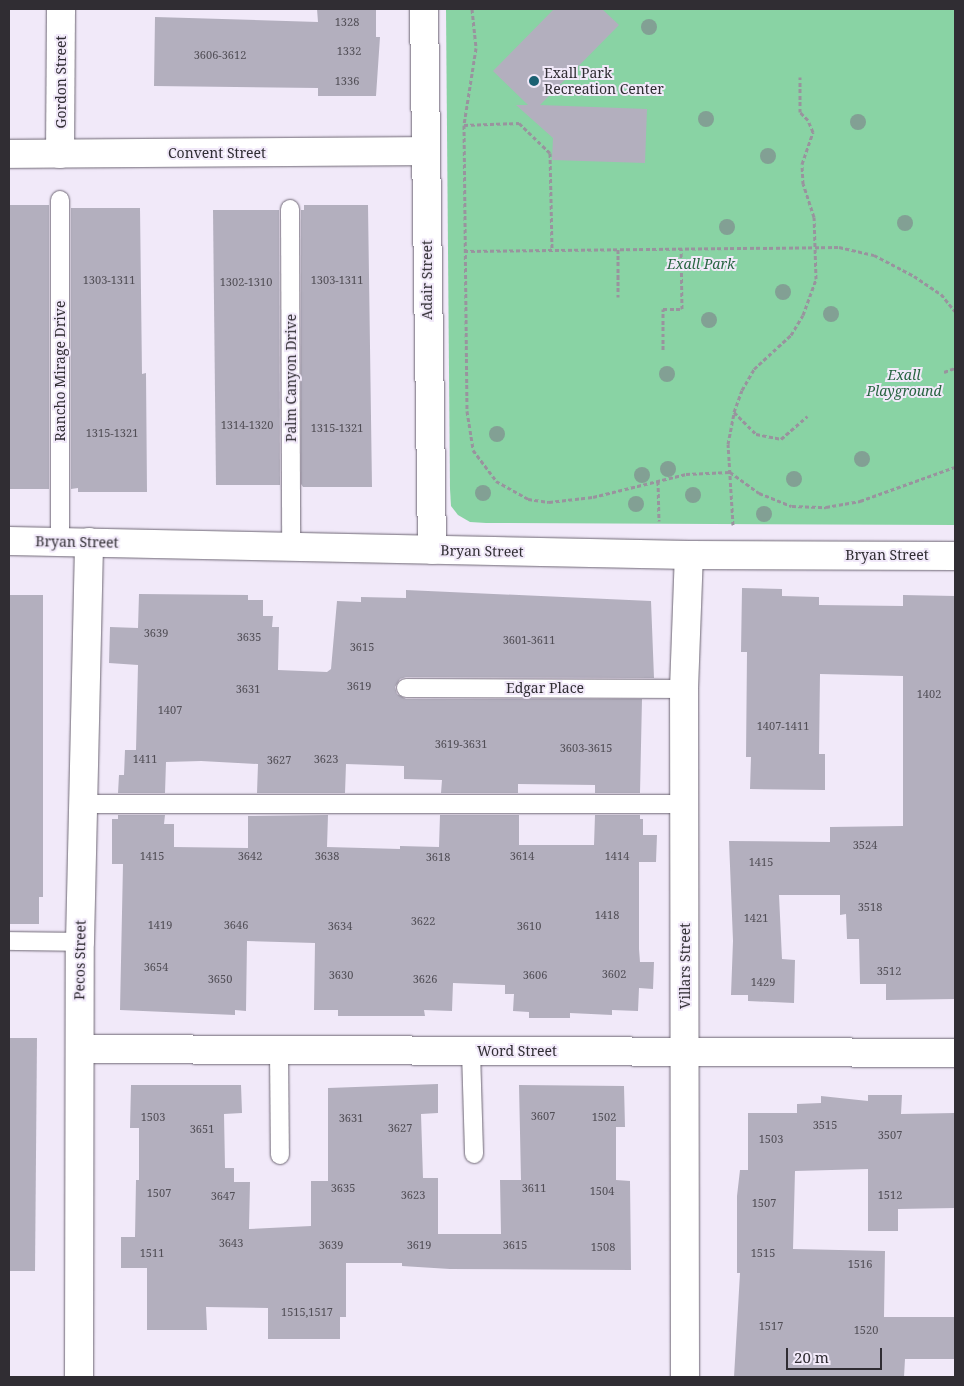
<!DOCTYPE html>
<html>
<head>
<meta charset="utf-8">
<style>
  body { margin:0 }
  #map { position:relative; width:964px; height:1386px; overflow:hidden; background:#f1e9f9; font-family:"Noto Serif",serif }
  div>[style] { position:absolute }
  [style*='--x'] { left:calc(var(--x)*1px); top:calc(var(--y)*1px); width:calc(var(--w)*1px); rotate:calc(var(--a)*1deg) }
  .green>* { inset:0; background:#89d3a4 }
  .building>* { inset:0; background:#b3afbe }
  .path>* { height:3px; margin-top:-1.5px; transform-origin:0; background:repeating-linear-gradient(90deg,#99939e 0 4px,transparent 0 6.5px) }
  .roads { filter:drop-shadow(0 0 1px #6d6673) drop-shadow(0 0 1px #6d6673) }
  .service>* { height:18px; margin:-9px; padding:0 9px; transform-origin:9px; border-radius:9px; background:#fff }
  .minor>* { height:28px; margin:-14px; padding:0 14px; transform-origin:14px; border-radius:14px; background:#fff }
  .tertiary>* { height:28px; margin:-14px; padding:0 14px; transform-origin:14px; border-radius:14px; background:#fff }
  .trees>* { width:16px; height:16px; margin:-8px; border-radius:50%; background:#82a094 }
  .dots>* { width:14px; height:14px; translate:-50% -50%; box-sizing:border-box; border:2px solid #f1e9f9; border-radius:50% }
  span { translate:-50% -50%; white-space:nowrap; text-align:center; line-height:1.15; -webkit-text-stroke:4px #f1e9f9; paint-order:stroke }
  .number-label { font-size:11px; color:#514e56 }
  .number-label span { -webkit-text-stroke-width:0 }
  .poi-label { font-size:14px; color:#302d33 }
  .left { translate:0 -50%; text-align:left }
  .street-label { font-size:14px; color:#302d33 }
  .park-label { font-size:14px; color:#276441; font-style:italic }
  .frame { position:absolute; inset:0; border:10px solid #302d33; pointer-events:none }
  .scale { position:absolute; left:786px; top:1348px; width:96px; height:22px; box-sizing:border-box; border:2px solid #302d33; border-top:0; padding-left:6px; font-size:15px; line-height:18px; white-space:nowrap; color:#302d33; -webkit-text-stroke:4px #f1e9f9; paint-order:stroke }
</style>
</head>
<body>
<div id="map">
  <div class="green">
    <div style="clip-path:polygon(446px 9px,955px 9px,955px 525px,486px 523px,470px 522px,458px 515px,451px 506px,450px 489px)"></div>
  </div>
  <div class="building">
    <div style="clip-path:polygon(317px 9px,376px 9px,376px 37px,380px 37px,376px 96px,318px 96px,318px 88px,154px 86px,155px 17px,318px 22px)"></div>
    <div style="clip-path:polygon(554px 9px,602px 9px,619px 25px,540px 105px,647px 109px,645px 163px,552px 160px,553px 138px,516px 105px,528px 105px,493px 71px)"></div>
    <div style="clip-path:polygon(9px 205px,49px 205px,49px 489px,9px 489px)"></div>
    <div style="clip-path:polygon(304px 205px,368px 205px,372px 487px,303px 487px,301px 484px,301px 210px,304px 210px)"></div>
    <div style="clip-path:polygon(71px 208px,140px 208px,142px 374px,146px 373px,147px 492px,78px 492px,78px 488px,71px 489px)"></div>
    <div style="clip-path:polygon(213px 210px,279px 210px,280px 485px,216px 485px)"></div>
    <div style="clip-path:polygon(742px 588px,782px 589px,782px 596px,819px 597px,819px 605px,903px 606px,903px 595px,955px 596px,955px 999px,886px 1000px,886px 984px,860px 984px,859px 939px,847px 939px,846px 914px,840px 915px,840px 895px,779px 895px,782px 959px,795px 960px,794px 1003px,748px 1001px,748px 995px,731px 995px,733px 941px,729px 841px,830px 842px,830px 827px,903px 826px,903px 676px,820px 674px,819px 754px,825px 754px,825px 790px,750px 789px,751px 757px,746px 757px,747px 652px,741px 652px)"></div>
    <div style="clip-path:polygon(406px 590px,651px 601px,654px 678px,406px 677px,400px 679px,395px 687px,397px 694px,406px 699px,642px 699px,640px 793px,595px 793px,595px 785px,518px 784px,518px 793px,441px 793px,442px 780px,404px 779px,404px 766px,346px 764px,345px 793px,257px 793px,258px 764px,201px 761px,166px 762px,165px 793px,118px 793px,119px 775px,124px 775px,125px 750px,136px 750px,138px 665px,109px 663px,110px 627px,138px 628px,139px 594px,248px 595px,248px 600px,263px 600px,263px 616px,273px 616px,272px 627px,279px 627px,278px 670px,327px 672px,331px 669px,337px 601px,361px 602px,361px 597px,406px 598px)"></div>
    <div style="clip-path:polygon(9px 595px,43px 595px,43px 897px,39px 897px,39px 924px,9px 924px)"></div>
    <div style="clip-path:polygon(118px 815px,165px 815px,164px 824px,174px 824px,174px 847px,248px 848px,248px 816px,328px 815px,327px 847px,400px 849px,400px 846px,439px 847px,440px 815px,519px 815px,519px 845px,594px 845px,595px 815px,640px 815px,640px 819px,643px 819px,643px 835px,657px 835px,656px 862px,639px 862px,639px 949px,640px 962px,654px 962px,653px 989px,639px 988px,638px 1011px,612px 1010px,612px 1015px,570px 1013px,570px 1018px,529px 1018px,529px 1012px,513px 1011px,514px 994px,505px 994px,505px 985px,453px 983px,452px 1011px,424px 1010px,425px 1016px,338px 1016px,338px 1010px,314px 1010px,315px 943px,247px 941px,246px 1011px,235px 1010px,235px 1015px,120px 1010px,123px 864px,112px 864px,112px 819px,118px 819px)"></div>
    <div style="clip-path:polygon(9px 1038px,37px 1038px,35px 1271px,9px 1271px)"></div>
    <div style="clip-path:polygon(438px 1084px,438px 1113px,421px 1114px,423px 1178px,438px 1178px,438px 1234px,501px 1234px,500px 1180px,521px 1180px,519px 1085px,624px 1086px,625px 1127px,616px 1127px,616px 1180px,630px 1181px,631px 1270px,450px 1269px,402px 1266px,402px 1263px,346px 1263px,346px 1317px,340px 1317px,340px 1339px,268px 1339px,268px 1308px,206px 1307px,207px 1330px,147px 1330px,147px 1268px,121px 1268px,121px 1237px,135px 1237px,136px 1180px,139px 1180px,139px 1128px,130px 1128px,131px 1085px,241px 1085px,242px 1113px,224px 1114px,225px 1168px,234px 1168px,234px 1182px,250px 1182px,249px 1229px,311px 1226px,311px 1181px,328px 1181px,328px 1088px)"></div>
    <div style="clip-path:polygon(868px 1095px,902px 1095px,901px 1114px,955px 1113px,955px 1208px,898px 1209px,898px 1231px,868px 1231px,868px 1169px,795px 1171px,793px 1249px,885px 1251px,884px 1317px,955px 1317px,955px 1359px,905px 1359px,904px 1377px,734px 1377px,740px 1273px,737px 1273px,737px 1196px,740px 1170px,748px 1170px,748px 1113px,797px 1113px,797px 1104px,821px 1103px,821px 1096px,868px 1101px)"></div>
  </div>
  <div class="path">
    <div style="--x:472;--y:9;--w:39;--a:84"></div>
    <div style="--x:476;--y:48;--w:78;--a:98.9"></div>
    <div style="--x:464;--y:125;--w:286;--a:89.4"></div>
    <div style="--x:467;--y:411;--w:39;--a:81"></div>
    <div style="--x:473;--y:450;--w:39;--a:53"></div>
    <div style="--x:496;--y:481;--w:37;--a:29"></div>
    <div style="--x:528;--y:499;--w:21;--a:8"></div>
    <div style="--x:549;--y:502;--w:44;--a:-6.5"></div>
    <div style="--x:593;--y:497;--w:96;--a:-13.9"></div>
    <div style="--x:686;--y:474;--w:44;--a:-2.6"></div>
    <div style="--x:730;--y:472;--w:36;--a:36"></div>
    <div style="--x:759;--y:493;--w:35;--a:22"></div>
    <div style="--x:792;--y:506;--w:34;--a:2"></div>
    <div style="--x:826;--y:507;--w:35;--a:-10"></div>
    <div style="--x:860;--y:501;--w:101;--a:-19.7"></div>
    <div style="--x:464;--y:125;--w:55;--a:-2.1"></div>
    <div style="--x:519;--y:123;--w:43;--a:44.1"></div>
    <div style="--x:550;--y:153;--w:97;--a:88.8"></div>
    <div style="--x:618;--y:249;--w:48;--a:90"></div>
    <div style="--x:464;--y:251;--w:375;--a:-0.6"></div>
    <div style="--x:839;--y:247;--w:36;--a:13"></div>
    <div style="--x:874;--y:255;--w:45;--a:27.7"></div>
    <div style="--x:914;--y:276;--w:32;--a:34"></div>
    <div style="--x:941;--y:294;--w:22;--a:51"></div>
    <div style="--x:663;--y:350;--w:41;--a:-90"></div>
    <div style="--x:663;--y:309;--w:19;--a:0"></div>
    <div style="--x:682;--y:309;--w:61;--a:-90.9"></div>
    <div style="--x:944;--y:372;--w:12;--a:-20"></div>
    <div style="--x:734;--y:412;--w:23;--a:-70"></div>
    <div style="--x:742;--y:390;--w:24;--a:-60"></div>
    <div style="--x:754;--y:369;--w:50;--a:-42.6"></div>
    <div style="--x:791;--y:335;--w:23;--a:-59"></div>
    <div style="--x:803;--y:315;--w:38;--a:-70"></div>
    <div style="--x:816;--y:279;--w:62;--a:-91.8"></div>
    <div style="--x:814;--y:217;--w:35;--a:-108"></div>
    <div style="--x:803;--y:184;--w:20;--a:-93"></div>
    <div style="--x:802;--y:164;--w:34;--a:-71"></div>
    <div style="--x:813;--y:132;--w:13;--a:-113"></div>
    <div style="--x:808;--y:120;--w:11;--a:-135"></div>
    <div style="--x:800;--y:112;--w:35;--a:-90"></div>
    <div style="--x:658;--y:481;--w:40;--a:88.6"></div>
    <div style="--x:733;--y:525;--w:81;--a:-93.5"></div>
    <div style="--x:728;--y:444;--w:33;--a:-79"></div>
    <div style="--x:734;--y:412;--w:31;--a:45"></div>
    <div style="--x:756;--y:434;--w:25;--a:11"></div>
    <div style="--x:781;--y:439;--w:35;--a:-41"></div>
  </div>
  <div class="roads">
    <div class="service">
      <div style="--x:290;--y:209;--w:338;--a:89.8"></div>
      <div style="--x:60;--y:542;--w:342;--a:-90"></div>
      <div style="--x:406;--y:688;--w:278;--a:0.2"></div>
      <div style="--x:83;--y:804;--w:601;--a:0"></div>
      <div style="--x:9;--y:941;--w:71;--a:0.8"></div>
      <div style="--x:279;--y:1050;--w:105;--a:89.5"></div>
      <div style="--x:471;--y:1051;--w:103;--a:88.3"></div>
    </div>
    <div class="minor">
      <div style="--x:424;--y:9;--w:541;--a:89.15"></div>
      <div style="--x:9;--y:154;--w:415;--a:-0.4"></div>
      <div style="--x:60;--y:154;--w:145;--a:-89.6"></div>
      <div style="--x:80;--y:1049;--w:875;--a:0.26"></div>
      <div style="--x:79;--y:1377;--w:435;--a:-89.9"></div>
      <div style="--x:80;--y:942;--w:400;--a:-88.7"></div>
      <div style="--x:685;--y:1377;--w:688;--a:-90.08"></div>
      <div style="--x:684;--y:689;--w:134;--a:-87.9"></div>
    </div>
    <div class="tertiary">
      <div style="--x:9;--y:541;--w:680;--a:1.18"></div>
      <div style="--x:689;--y:555;--w:266;--a:0.2"></div>
    </div>
  </div>
  <div class="trees">
    <div style="left:649px;top:27px"></div>
    <div style="left:706px;top:119px"></div>
    <div style="left:858px;top:122px"></div>
    <div style="left:768px;top:156px"></div>
    <div style="left:905px;top:223px"></div>
    <div style="left:727px;top:227px"></div>
    <div style="left:783px;top:292px"></div>
    <div style="left:831px;top:314px"></div>
    <div style="left:709px;top:320px"></div>
    <div style="left:667px;top:374px"></div>
    <div style="left:497px;top:434px"></div>
    <div style="left:862px;top:459px"></div>
    <div style="left:668px;top:469px"></div>
    <div style="left:642px;top:475px"></div>
    <div style="left:794px;top:479px"></div>
    <div style="left:483px;top:493px"></div>
    <div style="left:693px;top:495px"></div>
    <div style="left:636px;top:504px"></div>
    <div style="left:764px;top:514px"></div>
  </div>
  <div class="dots">
    <div style="left:534px;top:81px;background:#1b6072"></div>
  </div>
  <div class="number-label">
    <span style="left:347px;top:22px">1328</span>
    <span style="left:349px;top:51px">1332</span>
    <span style="left:220px;top:55px">3606-3612</span>
    <span style="left:347px;top:81px">1336</span>
    <span style="left:109px;top:280px">1303-1311</span>
    <span style="left:337px;top:280px">1303-1311</span>
    <span style="left:246px;top:282px">1302-1310</span>
    <span style="left:247px;top:425px">1314-1320</span>
    <span style="left:337px;top:428px">1315-1321</span>
    <span style="left:112px;top:433px">1315-1321</span>
    <span style="left:156px;top:633px">3639</span>
    <span style="left:249px;top:637px">3635</span>
    <span style="left:529px;top:640px">3601-3611</span>
    <span style="left:362px;top:647px">3615</span>
    <span style="left:359px;top:686px">3619</span>
    <span style="left:248px;top:689px">3631</span>
    <span style="left:929px;top:694px">1402</span>
    <span style="left:170px;top:710px">1407</span>
    <span style="left:783px;top:726px">1407-1411</span>
    <span style="left:461px;top:744px">3619-3631</span>
    <span style="left:586px;top:748px">3603-3615</span>
    <span style="left:145px;top:759px">1411</span>
    <span style="left:326px;top:759px">3623</span>
    <span style="left:279px;top:760px">3627</span>
    <span style="left:865px;top:845px">3524</span>
    <span style="left:152px;top:856px">1415</span>
    <span style="left:250px;top:856px">3642</span>
    <span style="left:327px;top:856px">3638</span>
    <span style="left:522px;top:856px">3614</span>
    <span style="left:617px;top:856px">1414</span>
    <span style="left:438px;top:857px">3618</span>
    <span style="left:761px;top:862px">1415</span>
    <span style="left:870px;top:907px">3518</span>
    <span style="left:607px;top:915px">1418</span>
    <span style="left:756px;top:918px">1421</span>
    <span style="left:423px;top:921px">3622</span>
    <span style="left:160px;top:925px">1419</span>
    <span style="left:236px;top:925px">3646</span>
    <span style="left:340px;top:926px">3634</span>
    <span style="left:529px;top:926px">3610</span>
    <span style="left:156px;top:967px">3654</span>
    <span style="left:889px;top:971px">3512</span>
    <span style="left:614px;top:974px">3602</span>
    <span style="left:341px;top:975px">3630</span>
    <span style="left:535px;top:975px">3606</span>
    <span style="left:220px;top:979px">3650</span>
    <span style="left:425px;top:979px">3626</span>
    <span style="left:763px;top:982px">1429</span>
    <span style="left:543px;top:1116px">3607</span>
    <span style="left:153px;top:1117px">1503</span>
    <span style="left:604px;top:1117px">1502</span>
    <span style="left:351px;top:1118px">3631</span>
    <span style="left:825px;top:1125px">3515</span>
    <span style="left:400px;top:1128px">3627</span>
    <span style="left:202px;top:1129px">3651</span>
    <span style="left:890px;top:1135px">3507</span>
    <span style="left:771px;top:1139px">1503</span>
    <span style="left:343px;top:1188px">3635</span>
    <span style="left:534px;top:1188px">3611</span>
    <span style="left:602px;top:1191px">1504</span>
    <span style="left:159px;top:1193px">1507</span>
    <span style="left:413px;top:1195px">3623</span>
    <span style="left:890px;top:1195px">1512</span>
    <span style="left:223px;top:1196px">3647</span>
    <span style="left:764px;top:1203px">1507</span>
    <span style="left:231px;top:1243px">3643</span>
    <span style="left:331px;top:1245px">3639</span>
    <span style="left:419px;top:1245px">3619</span>
    <span style="left:515px;top:1245px">3615</span>
    <span style="left:603px;top:1247px">1508</span>
    <span style="left:152px;top:1253px">1511</span>
    <span style="left:763px;top:1253px">1515</span>
    <span style="left:860px;top:1264px">1516</span>
    <span style="left:307px;top:1312px">1515,1517</span>
    <span style="left:771px;top:1326px">1517</span>
    <span style="left:866px;top:1330px">1520</span>
  </div>
  <div class="poi-label">
    <span class="left" style="left:544px;top:81px">Exall Park<br>Recreation Center</span>
  </div>
  <div class="street-label">
    <span style="left:61px;top:82px;rotate:-90deg">Gordon Street</span>
    <span style="left:217px;top:153px">Convent Street</span>
    <span style="left:427px;top:280px;rotate:-90deg">Adair Street</span>
    <span style="left:60px;top:371px;rotate:-90deg">Rancho Mirage Drive</span>
    <span style="left:291px;top:378px;rotate:-90deg">Palm Canyon Drive</span>
    <span style="left:77px;top:542px;rotate:1deg">Bryan Street</span>
    <span style="left:482px;top:551px;rotate:1deg">Bryan Street</span>
    <span style="left:887px;top:555px">Bryan Street</span>
    <span style="left:545px;top:688px">Edgar Place</span>
    <span style="left:80px;top:960px;rotate:-89deg">Pecos Street</span>
    <span style="left:685px;top:966px;rotate:-90deg">Villars Street</span>
    <span style="left:517px;top:1051px">Word Street</span>
  </div>
  <div class="park-label">
    <span style="left:701px;top:264px">Exall Park</span>
    <span style="left:904px;top:383px">Exall<br>Playground</span>
  </div>
  <div class="frame"></div>
  <div class="scale">20 m</div>
</div>
</body>
</html>
